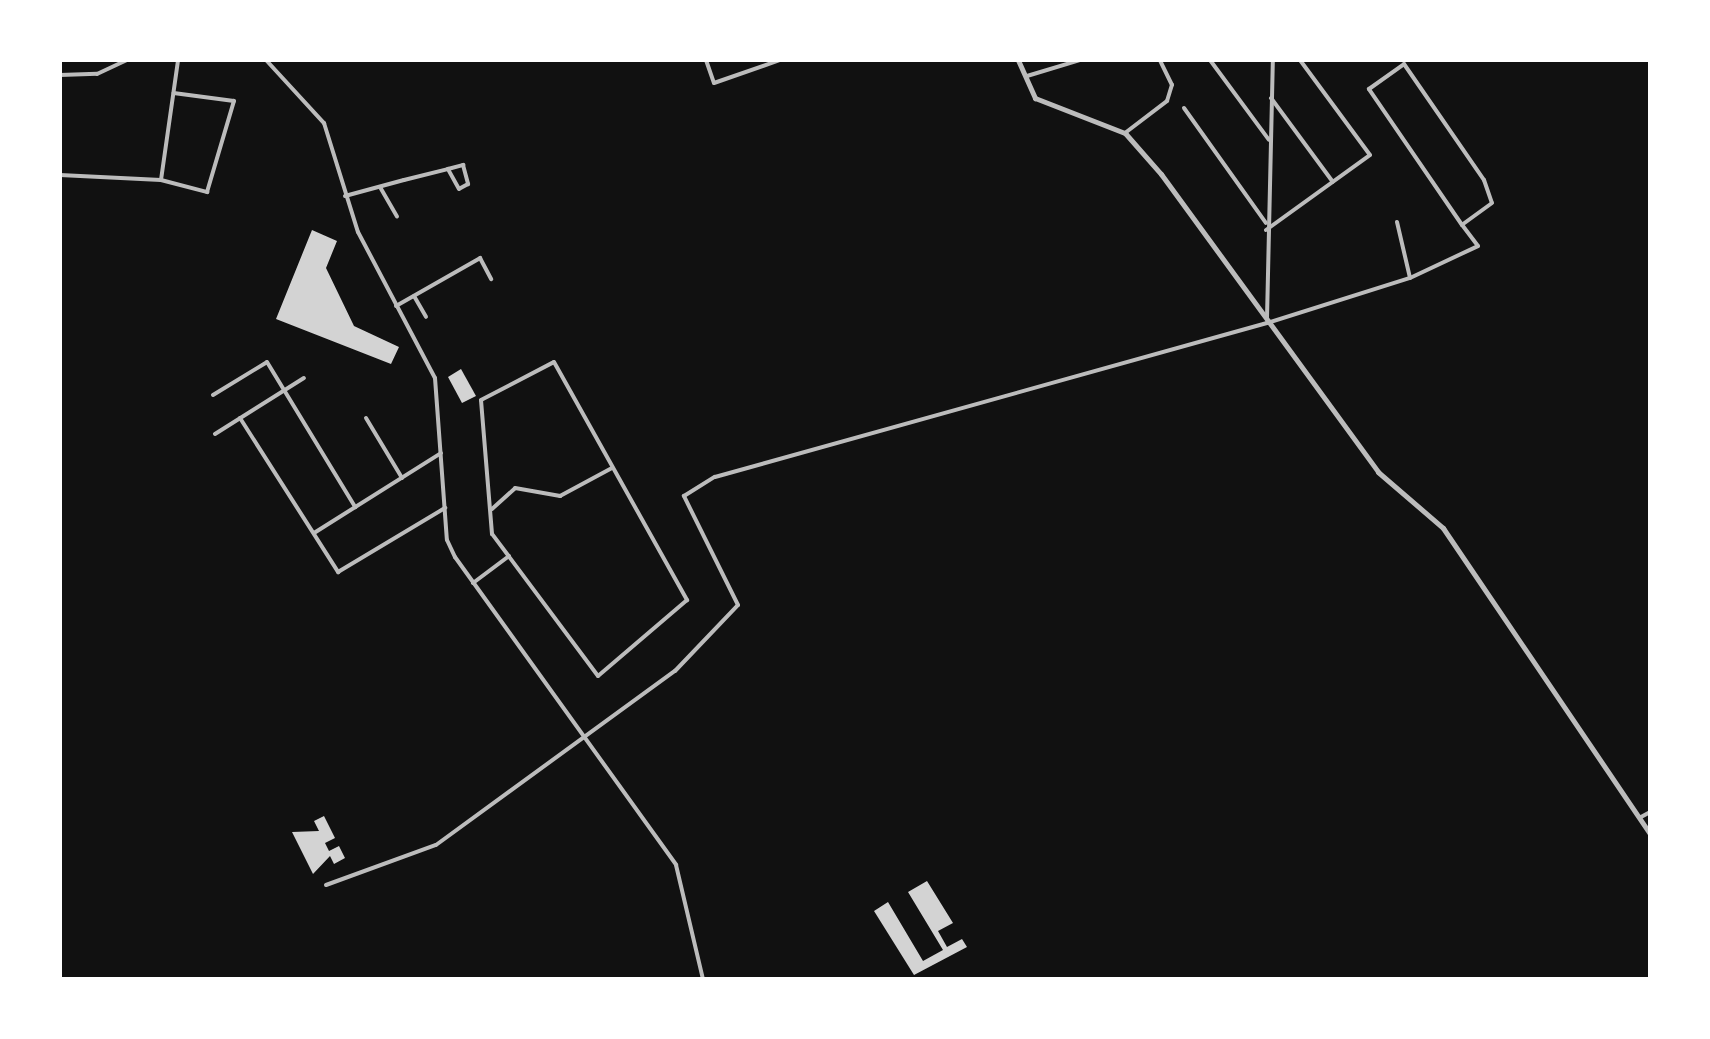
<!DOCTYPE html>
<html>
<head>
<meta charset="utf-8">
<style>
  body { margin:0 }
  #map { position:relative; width:1710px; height:1039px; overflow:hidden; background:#111; font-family:Barlow,sans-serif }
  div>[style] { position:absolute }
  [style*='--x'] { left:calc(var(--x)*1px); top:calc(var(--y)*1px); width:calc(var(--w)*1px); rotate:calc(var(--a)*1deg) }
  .building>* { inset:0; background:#d3d3d3 }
  .minor>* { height:4px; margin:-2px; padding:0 2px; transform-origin:2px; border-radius:2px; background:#bcbcbc }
  .tertiary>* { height:5px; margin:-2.5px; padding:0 2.5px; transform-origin:2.5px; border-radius:2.5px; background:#bcbcbc }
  span { translate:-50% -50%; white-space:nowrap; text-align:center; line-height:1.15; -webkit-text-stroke:9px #fff; paint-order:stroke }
  .frame { position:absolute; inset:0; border:62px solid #fff; pointer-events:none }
</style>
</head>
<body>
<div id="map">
  <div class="building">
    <div style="clip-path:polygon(312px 230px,337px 241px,326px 268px,354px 326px,399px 347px,391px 364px,276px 319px)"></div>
    <div style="clip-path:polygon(461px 369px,476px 396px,462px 403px,448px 377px)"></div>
    <div style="clip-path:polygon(324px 816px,335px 838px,325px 843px,329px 851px,339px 846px,345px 858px,334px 864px,330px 856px,313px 874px,292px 832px,319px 831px,314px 821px)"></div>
    <div style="clip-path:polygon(927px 881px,953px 923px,938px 931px,947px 947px,962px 939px,967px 947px,914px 975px,874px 911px,888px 902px,923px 961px,943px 950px,908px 892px)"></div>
  </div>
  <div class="minor">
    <div style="--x:266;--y:60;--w:86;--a:47.4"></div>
    <div style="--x:324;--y:123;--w:114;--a:72.7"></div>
    <div style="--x:358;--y:232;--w:165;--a:62.2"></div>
    <div style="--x:435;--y:378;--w:162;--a:85.8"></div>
    <div style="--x:447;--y:540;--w:19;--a:65"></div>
    <div style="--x:455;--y:557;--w:379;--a:54.3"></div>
    <div style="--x:676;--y:865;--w:117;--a:76.7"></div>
    <div style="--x:315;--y:60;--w:14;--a:0"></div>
    <div style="--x:706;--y:60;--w:24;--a:71"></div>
    <div style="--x:714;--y:83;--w:70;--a:-19.2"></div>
    <div style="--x:1210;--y:60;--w:99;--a:53.6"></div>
    <div style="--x:60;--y:75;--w:37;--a:-2"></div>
    <div style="--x:97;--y:74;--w:33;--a:-25"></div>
    <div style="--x:1027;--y:76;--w:55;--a:-16.8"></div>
    <div style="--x:1271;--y:98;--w:104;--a:53.6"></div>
    <div style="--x:1184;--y:108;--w:141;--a:54.5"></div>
    <div style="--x:1125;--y:133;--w:53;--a:-37.3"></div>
    <div style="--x:1167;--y:101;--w:17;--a:-73"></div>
    <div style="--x:1172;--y:85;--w:28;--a:-116"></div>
    <div style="--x:60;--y:175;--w:101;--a:2.8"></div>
    <div style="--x:161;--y:180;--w:121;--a:-81.9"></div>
    <div style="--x:161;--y:180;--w:48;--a:14.6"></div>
    <div style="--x:207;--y:192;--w:95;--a:-73.5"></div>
    <div style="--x:234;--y:101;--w:61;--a:-172.4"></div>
    <div style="--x:380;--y:187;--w:34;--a:60"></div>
    <div style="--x:345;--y:196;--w:61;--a:-15.2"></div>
    <div style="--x:404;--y:180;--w:45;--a:-14"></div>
    <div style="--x:448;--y:169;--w:16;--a:-15"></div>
    <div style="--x:463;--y:165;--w:20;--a:75"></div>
    <div style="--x:468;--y:184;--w:10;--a:151"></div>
    <div style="--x:459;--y:189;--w:23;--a:-119"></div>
    <div style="--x:1397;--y:222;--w:57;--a:76.9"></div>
    <div style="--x:1266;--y:230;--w:128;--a:-35.8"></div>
    <div style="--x:1370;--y:155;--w:118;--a:-126.4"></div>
    <div style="--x:414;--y:296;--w:24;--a:60"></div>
    <div style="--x:396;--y:306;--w:97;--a:-29.7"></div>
    <div style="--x:480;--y:258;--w:24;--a:62"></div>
    <div style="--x:1267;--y:318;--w:258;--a:-88.7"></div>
    <div style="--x:554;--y:362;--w:273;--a:60.8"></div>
    <div style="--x:687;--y:600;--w:117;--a:139.5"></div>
    <div style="--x:598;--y:676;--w:177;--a:-126.7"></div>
    <div style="--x:492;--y:534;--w:134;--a:-94.7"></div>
    <div style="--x:481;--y:400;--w:82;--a:-27.5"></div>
    <div style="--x:213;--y:395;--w:63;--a:-31.4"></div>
    <div style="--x:267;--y:362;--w:170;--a:58.7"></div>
    <div style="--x:240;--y:418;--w:183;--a:57.5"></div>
    <div style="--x:338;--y:572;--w:125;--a:-30.9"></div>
    <div style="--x:366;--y:418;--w:70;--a:59"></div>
    <div style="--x:215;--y:434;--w:105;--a:-32.2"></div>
    <div style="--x:492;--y:509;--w:31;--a:-42"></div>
    <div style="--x:515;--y:488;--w:46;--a:10.1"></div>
    <div style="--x:560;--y:496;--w:59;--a:-28.3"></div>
    <div style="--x:314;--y:533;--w:150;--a:-32.2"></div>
    <div style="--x:473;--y:583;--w:45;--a:-36.9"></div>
    <div style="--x:1650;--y:673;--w:3;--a:90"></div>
    <div style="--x:1641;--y:817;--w:10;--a:-29"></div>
    <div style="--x:326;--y:885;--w:117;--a:-20"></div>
    <div style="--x:436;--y:845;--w:296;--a:-36.1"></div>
    <div style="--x:675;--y:671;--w:91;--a:-46.3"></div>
    <div style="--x:738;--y:605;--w:122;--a:-116.4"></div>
    <div style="--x:684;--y:496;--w:36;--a:-32"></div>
    <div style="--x:715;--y:477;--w:573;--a:-15.59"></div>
    <div style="--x:1267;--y:323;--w:150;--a:-17.5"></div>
    <div style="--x:1410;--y:278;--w:75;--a:-25.2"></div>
    <div style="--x:1478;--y:246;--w:26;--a:-127"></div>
    <div style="--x:1462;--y:225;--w:165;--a:-124.4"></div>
    <div style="--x:1369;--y:89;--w:43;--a:-35.5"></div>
    <div style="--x:1404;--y:64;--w:141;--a:55.4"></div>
    <div style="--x:1484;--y:180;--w:24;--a:71"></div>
    <div style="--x:1492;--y:203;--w:37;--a:144"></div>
  </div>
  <div class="tertiary">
    <div style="--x:1018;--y:60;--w:42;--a:65.9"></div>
    <div style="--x:1035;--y:98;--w:97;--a:21.3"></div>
    <div style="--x:1125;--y:133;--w:55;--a:48.7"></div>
    <div style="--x:1161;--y:174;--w:369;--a:53.9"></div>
    <div style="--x:1378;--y:472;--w:86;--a:40.7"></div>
    <div style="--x:1443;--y:528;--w:369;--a:55.9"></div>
  </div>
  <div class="frame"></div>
</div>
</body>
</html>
